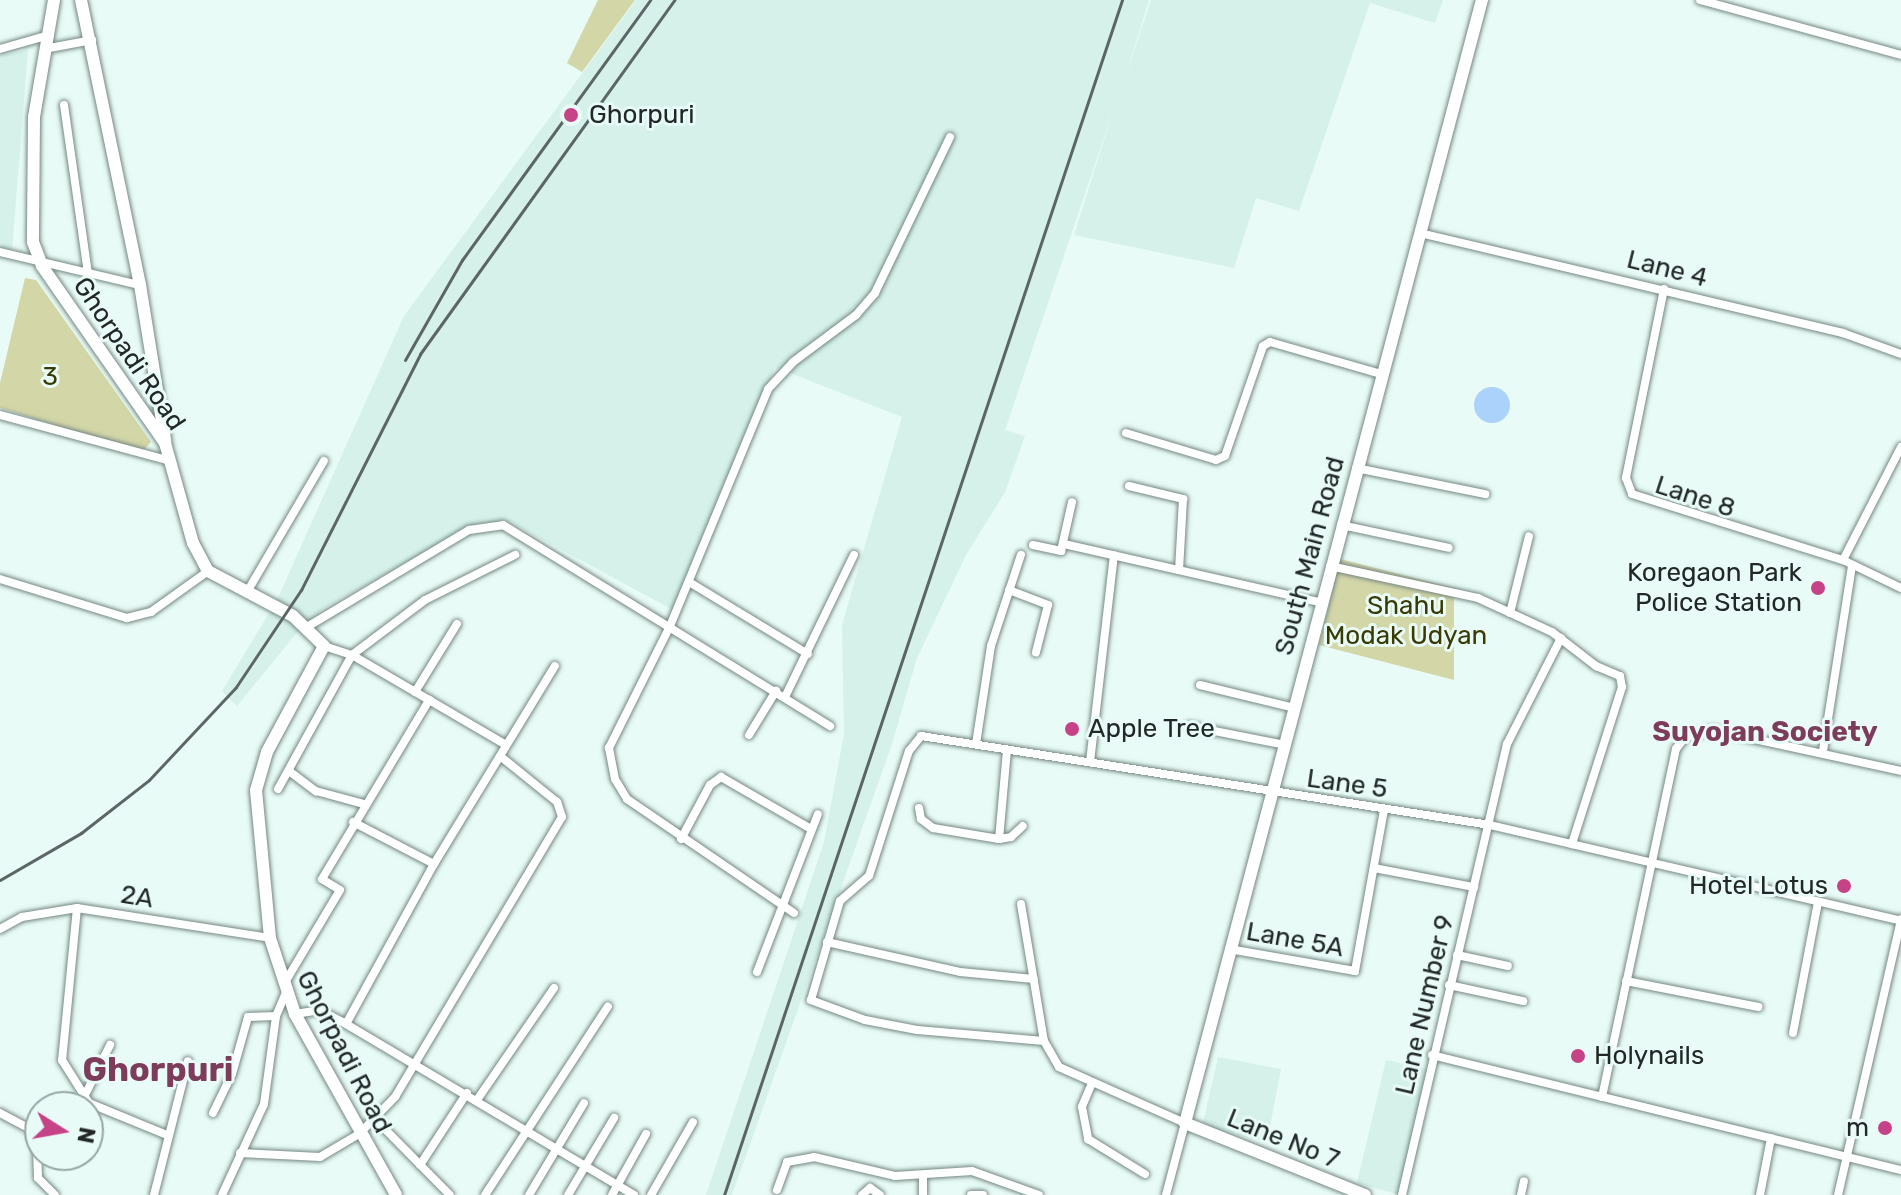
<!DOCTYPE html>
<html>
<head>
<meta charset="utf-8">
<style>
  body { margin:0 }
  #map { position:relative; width:1901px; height:1195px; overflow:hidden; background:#e8fbf6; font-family:Rubik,sans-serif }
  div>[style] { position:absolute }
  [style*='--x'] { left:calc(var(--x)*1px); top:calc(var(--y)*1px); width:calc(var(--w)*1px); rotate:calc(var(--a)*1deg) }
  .built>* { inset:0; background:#d5f1ea }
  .green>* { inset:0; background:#d3d6a7 }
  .water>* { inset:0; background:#aad2fa }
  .round { border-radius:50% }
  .roads { filter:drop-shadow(0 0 2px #758782) drop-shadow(0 0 2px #758782) }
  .street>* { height:8px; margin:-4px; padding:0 4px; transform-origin:4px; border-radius:4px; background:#fff }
  .secondary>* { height:12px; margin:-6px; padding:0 6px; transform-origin:6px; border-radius:6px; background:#fff }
  .rail>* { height:3px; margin:-1.5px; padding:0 1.5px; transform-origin:1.5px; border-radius:1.5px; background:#5c6664 }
  .dots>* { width:22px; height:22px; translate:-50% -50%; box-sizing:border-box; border:4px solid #e8fbf6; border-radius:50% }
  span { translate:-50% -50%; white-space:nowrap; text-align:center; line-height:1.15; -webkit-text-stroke:6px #e8fbf6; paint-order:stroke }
  .poi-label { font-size:26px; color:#212827 }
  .left { translate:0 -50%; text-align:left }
  .right { translate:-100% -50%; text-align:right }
  .street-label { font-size:26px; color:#212827 }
  .park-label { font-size:26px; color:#3a3a04 }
  .neighbourhood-label { font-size:28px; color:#7e3c5c; font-weight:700 }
  .district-label { font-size:34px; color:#7e3c5c; font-weight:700 }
  .north { position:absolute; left:24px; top:1091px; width:80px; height:80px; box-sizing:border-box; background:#e8fbf6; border:2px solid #98a7a3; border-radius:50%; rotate:101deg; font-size:22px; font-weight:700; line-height:32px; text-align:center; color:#212827 }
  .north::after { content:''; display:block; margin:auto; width:28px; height:36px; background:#c64388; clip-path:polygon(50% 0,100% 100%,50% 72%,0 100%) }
</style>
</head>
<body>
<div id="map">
  <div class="built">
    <div style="clip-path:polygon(636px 0,1149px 0,1125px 78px,1151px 0,1443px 0,1435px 23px,1370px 3px,1299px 211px,1256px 198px,1234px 268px,1074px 235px,1114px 108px,1005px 430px,1025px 436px,1005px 492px,966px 555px,917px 658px,891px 747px,732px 1195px,706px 1195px,824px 842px,844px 734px,842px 625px,902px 417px,775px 367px,675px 611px,506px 520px,472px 525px,324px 608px,299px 630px,237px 706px,222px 691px,277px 600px,404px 316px)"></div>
    <div style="clip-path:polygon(28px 50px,12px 250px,0 247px,0 55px)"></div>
    <div style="clip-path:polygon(1218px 1057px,1281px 1069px,1267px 1142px,1202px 1127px)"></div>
    <div style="clip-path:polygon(1386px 1060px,1427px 1069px,1400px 1195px,1357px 1183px)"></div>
  </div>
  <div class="green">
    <div style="clip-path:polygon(598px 0,635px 0,582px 72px,567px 63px)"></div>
    <div style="clip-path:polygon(25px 278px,36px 280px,151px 442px,142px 452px,0 408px,0 383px)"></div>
    <div style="clip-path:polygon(1340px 559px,1454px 588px,1454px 680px,1319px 645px)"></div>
  </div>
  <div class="water">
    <div class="round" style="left:1474px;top:387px;width:36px;height:36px"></div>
  </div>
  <div class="roads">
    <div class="street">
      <div style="--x:1700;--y:0;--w:208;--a:15.3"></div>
      <div style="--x:0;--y:49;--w:48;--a:-15.8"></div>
      <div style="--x:44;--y:49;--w:49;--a:-10.6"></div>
      <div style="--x:64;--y:105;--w:171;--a:81.9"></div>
      <div style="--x:1420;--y:233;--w:435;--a:13.3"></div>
      <div style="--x:1843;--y:333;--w:62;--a:19.9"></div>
      <div style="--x:0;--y:252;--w:144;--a:13.3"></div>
      <div style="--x:1664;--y:289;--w:193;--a:101.4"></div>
      <div style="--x:1626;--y:478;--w:17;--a:69"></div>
      <div style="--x:1632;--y:494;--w:221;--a:17.4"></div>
      <div style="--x:1843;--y:560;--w:64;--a:25.8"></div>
      <div style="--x:0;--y:415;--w:177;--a:15.1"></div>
      <div style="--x:1126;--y:433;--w:94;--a:16.7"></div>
      <div style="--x:1216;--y:460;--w:10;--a:-24"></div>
      <div style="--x:1225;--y:456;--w:116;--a:-70.9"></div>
      <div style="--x:1263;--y:346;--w:8;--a:-30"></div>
      <div style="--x:1270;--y:342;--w:116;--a:16.1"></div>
      <div style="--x:1356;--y:468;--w:132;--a:11.4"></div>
      <div style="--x:1129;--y:486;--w:56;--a:13.5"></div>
      <div style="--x:1183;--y:499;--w:71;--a:93.2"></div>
      <div style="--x:1341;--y:525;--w:110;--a:12"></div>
      <div style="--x:1064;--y:544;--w:262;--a:12.8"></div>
      <div style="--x:1033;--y:545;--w:29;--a:12"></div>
      <div style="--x:1061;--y:551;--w:50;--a:-77.3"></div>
      <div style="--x:1843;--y:560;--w:127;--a:-62.8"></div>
      <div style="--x:1330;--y:566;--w:151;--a:12.2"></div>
      <div style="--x:1478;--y:598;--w:81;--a:24.7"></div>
      <div style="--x:1552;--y:632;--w:56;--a:37.7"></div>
      <div style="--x:1596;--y:666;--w:26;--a:23"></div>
      <div style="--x:1620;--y:676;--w:11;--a:80"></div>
      <div style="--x:1622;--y:687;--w:165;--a:107.7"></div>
      <div style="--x:0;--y:579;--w:133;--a:17.1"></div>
      <div style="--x:127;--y:618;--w:25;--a:-14"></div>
      <div style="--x:151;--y:612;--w:70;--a:-35.7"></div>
      <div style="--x:689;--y:582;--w:139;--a:31.2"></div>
      <div style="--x:1009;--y:590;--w:42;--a:21"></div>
      <div style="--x:1048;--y:605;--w:49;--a:104.3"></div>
      <div style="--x:247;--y:592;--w:152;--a:-59.6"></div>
      <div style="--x:1510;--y:613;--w:79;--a:-76.1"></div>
      <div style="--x:307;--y:627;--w:189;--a:-30.9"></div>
      <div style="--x:469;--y:530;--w:34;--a:-8"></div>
      <div style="--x:503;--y:525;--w:384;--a:31.6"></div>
      <div style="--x:324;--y:646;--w:29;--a:18"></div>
      <div style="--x:352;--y:655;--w:178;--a:30.3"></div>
      <div style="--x:1200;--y:685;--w:98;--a:13.6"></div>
      <div style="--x:415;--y:692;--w:80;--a:-58.3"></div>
      <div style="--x:785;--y:697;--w:158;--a:-64.1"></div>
      <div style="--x:1189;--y:726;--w:99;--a:11.1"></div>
      <div style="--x:749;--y:735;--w:52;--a:-58.5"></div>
      <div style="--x:976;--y:744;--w:99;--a:-81.3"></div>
      <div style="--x:991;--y:646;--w:96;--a:-71.8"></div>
      <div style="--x:1007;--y:750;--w:89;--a:95.1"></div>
      <div style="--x:999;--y:839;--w:12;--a:-9"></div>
      <div style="--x:1011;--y:837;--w:16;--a:-43"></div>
      <div style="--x:1823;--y:751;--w:188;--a:-81.1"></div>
      <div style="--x:1090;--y:762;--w:208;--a:-83.4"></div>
      <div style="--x:289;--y:771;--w:34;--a:37"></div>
      <div style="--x:316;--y:791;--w:50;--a:15.2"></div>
      <div style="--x:278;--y:789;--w:153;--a:-61.1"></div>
      <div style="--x:352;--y:655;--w:91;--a:-37"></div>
      <div style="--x:425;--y:600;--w:101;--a:-26.6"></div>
      <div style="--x:919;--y:808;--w:11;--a:80"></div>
      <div style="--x:921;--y:819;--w:15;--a:37"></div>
      <div style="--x:933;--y:828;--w:67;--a:9.5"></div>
      <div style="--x:353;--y:822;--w:91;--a:27.4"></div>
      <div style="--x:681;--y:839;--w:61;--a:-61.8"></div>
      <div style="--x:710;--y:785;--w:14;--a:-36"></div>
      <div style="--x:721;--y:777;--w:104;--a:30"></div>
      <div style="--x:1374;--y:868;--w:102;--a:10.8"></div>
      <div style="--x:1021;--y:904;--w:139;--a:80.5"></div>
      <div style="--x:1044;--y:1041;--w:30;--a:60"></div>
      <div style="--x:1059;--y:1067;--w:138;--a:24"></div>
      <div style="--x:1185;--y:1123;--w:74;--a:104.8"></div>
      <div style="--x:77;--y:908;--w:153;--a:95.6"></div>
      <div style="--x:62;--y:1060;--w:51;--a:57.9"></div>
      <div style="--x:89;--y:1103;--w:84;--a:22.3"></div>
      <div style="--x:794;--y:913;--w:202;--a:-145.7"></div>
      <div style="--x:627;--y:799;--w:23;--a:-121"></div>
      <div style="--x:615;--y:779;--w:32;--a:-101"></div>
      <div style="--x:609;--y:748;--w:136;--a:-63.4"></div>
      <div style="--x:670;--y:626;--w:256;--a:-67.5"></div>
      <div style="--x:768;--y:389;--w:37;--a:-47"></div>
      <div style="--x:793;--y:362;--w:79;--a:-36.7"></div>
      <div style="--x:856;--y:315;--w:29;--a:-49"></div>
      <div style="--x:875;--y:293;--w:173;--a:-64.3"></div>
      <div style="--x:0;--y:929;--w:25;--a:-29"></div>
      <div style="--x:22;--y:917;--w:56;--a:-9.3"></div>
      <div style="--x:77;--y:908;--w:195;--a:8.8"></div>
      <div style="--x:827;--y:942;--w:136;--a:12.7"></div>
      <div style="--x:960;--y:972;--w:74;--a:5.4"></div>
      <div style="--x:1229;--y:949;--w:128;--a:9.9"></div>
      <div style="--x:1355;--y:971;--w:164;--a:-79.8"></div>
      <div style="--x:1457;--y:955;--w:52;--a:12.2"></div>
      <div style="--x:757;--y:972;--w:169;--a:-68.9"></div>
      <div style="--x:1626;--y:981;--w:135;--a:11.1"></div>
      <div style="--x:284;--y:984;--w:109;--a:-59.2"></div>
      <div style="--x:340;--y:890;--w:21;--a:-149"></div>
      <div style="--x:322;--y:879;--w:209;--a:-59.1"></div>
      <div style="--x:1449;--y:985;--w:76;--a:12.2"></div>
      <div style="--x:295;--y:1014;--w:24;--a:-9"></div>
      <div style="--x:319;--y:1010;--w:30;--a:27"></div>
      <div style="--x:346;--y:1024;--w:335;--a:30.7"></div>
      <div style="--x:346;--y:1024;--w:183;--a:-61.2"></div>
      <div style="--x:434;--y:864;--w:232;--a:-58.6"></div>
      <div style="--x:1793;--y:1033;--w:133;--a:-79.2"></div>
      <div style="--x:1044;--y:1041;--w:127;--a:-175"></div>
      <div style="--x:917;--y:1030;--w:53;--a:-169.1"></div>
      <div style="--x:865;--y:1020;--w:58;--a:-159.7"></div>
      <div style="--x:811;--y:1000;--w:103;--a:-73.7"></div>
      <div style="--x:840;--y:901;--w:38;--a:-41"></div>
      <div style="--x:869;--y:876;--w:131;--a:-72.3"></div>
      <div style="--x:909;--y:751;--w:19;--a:-51"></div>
      <div style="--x:921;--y:736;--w:576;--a:8.89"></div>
      <div style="--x:1490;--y:825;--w:422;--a:13.1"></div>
      <div style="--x:1432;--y:1055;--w:483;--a:13.8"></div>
      <div style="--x:1092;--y:1083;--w:26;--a:113"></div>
      <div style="--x:1082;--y:1107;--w:33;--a:79"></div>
      <div style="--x:1088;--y:1139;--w:67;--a:31.6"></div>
      <div style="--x:86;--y:1093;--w:54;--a:-63.4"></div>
      <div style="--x:1602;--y:1097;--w:356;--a:-78"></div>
      <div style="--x:1676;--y:749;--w:15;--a:-53"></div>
      <div style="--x:1685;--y:737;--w:29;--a:-14"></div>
      <div style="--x:1713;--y:730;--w:192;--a:12.3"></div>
      <div style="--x:477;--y:1100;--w:136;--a:-55.5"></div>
      <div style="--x:0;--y:1113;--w:34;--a:28"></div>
      <div style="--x:30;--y:1129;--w:21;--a:71"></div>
      <div style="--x:37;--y:1149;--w:29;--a:88"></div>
      <div style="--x:38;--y:1178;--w:24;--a:45"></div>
      <div style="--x:213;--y:1113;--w:43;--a:-64"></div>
      <div style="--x:232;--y:1074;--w:59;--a:-74.3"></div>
      <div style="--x:248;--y:1017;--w:28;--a:-2"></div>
      <div style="--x:376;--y:1120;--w:105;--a:45.4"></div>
      <div style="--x:240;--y:1153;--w:80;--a:2.9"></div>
      <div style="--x:320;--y:1157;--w:45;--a:-30.5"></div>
      <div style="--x:359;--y:1134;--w:52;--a:-45.8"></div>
      <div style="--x:395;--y:1097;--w:326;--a:-59.2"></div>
      <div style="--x:562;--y:817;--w:16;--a:-108"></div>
      <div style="--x:557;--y:802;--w:73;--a:-141.1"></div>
      <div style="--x:420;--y:1165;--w:86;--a:-56.9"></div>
      <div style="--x:777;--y:1190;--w:30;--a:-70"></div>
      <div style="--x:787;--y:1162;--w:27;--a:-10"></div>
      <div style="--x:814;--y:1157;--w:83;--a:13.2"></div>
      <div style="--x:895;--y:1176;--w:77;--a:-3.7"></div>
      <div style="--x:972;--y:1171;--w:71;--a:19.7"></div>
      <div style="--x:154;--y:1195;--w:138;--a:-75.8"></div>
      <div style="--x:222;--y:1195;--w:100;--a:-65.2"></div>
      <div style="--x:264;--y:1104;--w:89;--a:-82.2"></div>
      <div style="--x:276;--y:1016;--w:26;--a:-67"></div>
      <div style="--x:485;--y:1195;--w:225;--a:-56.9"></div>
      <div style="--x:529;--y:1195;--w:107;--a:-59.1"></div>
      <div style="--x:568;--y:1195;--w:90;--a:-59.1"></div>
      <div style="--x:612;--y:1195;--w:70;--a:-60.9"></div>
      <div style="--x:651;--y:1195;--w:84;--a:-60.1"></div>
      <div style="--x:862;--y:1195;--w:11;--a:-41"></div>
      <div style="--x:870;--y:1188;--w:12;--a:35"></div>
      <div style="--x:923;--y:1195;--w:20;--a:-90"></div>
      <div style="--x:971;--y:1195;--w:12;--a:0"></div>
      <div style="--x:1402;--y:1195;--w:463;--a:-76.9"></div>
      <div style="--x:1507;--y:744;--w:119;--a:-63"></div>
      <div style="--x:1521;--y:1195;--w:14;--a:-78"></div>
      <div style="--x:1760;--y:1195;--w:58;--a:-79.1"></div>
      <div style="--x:1838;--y:1195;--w:283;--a:-77.1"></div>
    </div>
    <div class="secondary">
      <div style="--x:54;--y:0;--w:119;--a:99.7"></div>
      <div style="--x:34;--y:117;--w:125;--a:90.5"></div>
      <div style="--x:33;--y:242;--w:26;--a:69"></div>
      <div style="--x:42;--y:266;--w:216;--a:55.2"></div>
      <div style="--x:165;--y:443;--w:104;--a:74.4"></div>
      <div style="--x:193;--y:543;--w:32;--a:62"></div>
      <div style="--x:208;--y:571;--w:96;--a:27.9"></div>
      <div style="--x:293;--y:616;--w:43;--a:44.1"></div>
      <div style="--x:324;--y:646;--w:120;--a:118.3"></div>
      <div style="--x:267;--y:752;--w:40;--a:106"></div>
      <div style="--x:256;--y:790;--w:149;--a:84.6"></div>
      <div style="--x:270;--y:938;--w:80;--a:71.8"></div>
      <div style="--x:295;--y:1014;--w:207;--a:60.8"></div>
      <div style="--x:81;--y:0;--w:291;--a:78.3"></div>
      <div style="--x:140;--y:285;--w:157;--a:80.8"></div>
      <div style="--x:1365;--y:1195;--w:194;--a:-158.2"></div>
      <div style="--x:1185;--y:1123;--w:1162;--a:-75.19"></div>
    </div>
  </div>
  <div class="rail">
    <div style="--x:405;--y:360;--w:115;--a:-60.3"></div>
    <div style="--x:462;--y:260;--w:321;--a:-54.1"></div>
    <div style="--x:0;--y:880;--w:94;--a:-30.1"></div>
    <div style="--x:81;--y:833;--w:86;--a:-37.9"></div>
    <div style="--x:149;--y:780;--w:127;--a:-46.9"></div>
    <div style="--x:236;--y:687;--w:117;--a:-56.2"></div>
    <div style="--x:301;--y:590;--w:264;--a:-63.2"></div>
    <div style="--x:420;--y:354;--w:436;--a:-54.3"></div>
    <div style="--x:724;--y:1195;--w:1260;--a:-71.58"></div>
  </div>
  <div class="dots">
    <div style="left:571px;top:115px;background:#c64388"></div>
    <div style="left:1818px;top:588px;background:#c64388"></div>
    <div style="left:1072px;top:729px;background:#c64388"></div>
    <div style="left:1844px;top:886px;background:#c64388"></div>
    <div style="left:1578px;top:1056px;background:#c64388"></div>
    <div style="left:1885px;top:1128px;background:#c64388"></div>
  </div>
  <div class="poi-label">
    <span class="left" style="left:589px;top:115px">Ghorpuri</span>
    <span class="right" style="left:1802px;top:588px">Koregaon Park<br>Police Station</span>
    <span class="left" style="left:1088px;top:729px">Apple Tree</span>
    <span class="right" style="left:1828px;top:886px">Hotel Lotus</span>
    <span class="left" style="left:1594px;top:1056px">Holynails</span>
    <span class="right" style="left:1869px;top:1128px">m</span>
  </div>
  <div class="street-label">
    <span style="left:1667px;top:269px;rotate:14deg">Lane 4</span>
    <span style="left:129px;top:354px;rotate:56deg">Ghorpadi Road</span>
    <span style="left:1695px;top:497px;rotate:18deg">Lane 8</span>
    <span style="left:1310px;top:556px;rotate:-75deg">South Main Road</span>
    <span style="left:1347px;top:784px;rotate:8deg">Lane 5</span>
    <span style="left:137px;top:897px;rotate:9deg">2A</span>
    <span style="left:1295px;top:940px;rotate:10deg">Lane 5A</span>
    <span style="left:1425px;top:1005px;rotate:-77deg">Lane Number 9</span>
    <span style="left:344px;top:1052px;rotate:63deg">Ghorpadi Road</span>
    <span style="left:1283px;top:1139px;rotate:22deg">Lane No 7</span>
  </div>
  <div class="park-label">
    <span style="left:50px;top:377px">3</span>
    <span style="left:1406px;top:621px">Shahu<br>Modak Udyan</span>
  </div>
  <div class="neighbourhood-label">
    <span style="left:1765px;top:732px">Suyojan Society</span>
  </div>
  <div class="district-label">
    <span style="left:158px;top:1070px">Ghorpuri</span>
  </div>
  <div class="north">N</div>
</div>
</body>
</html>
